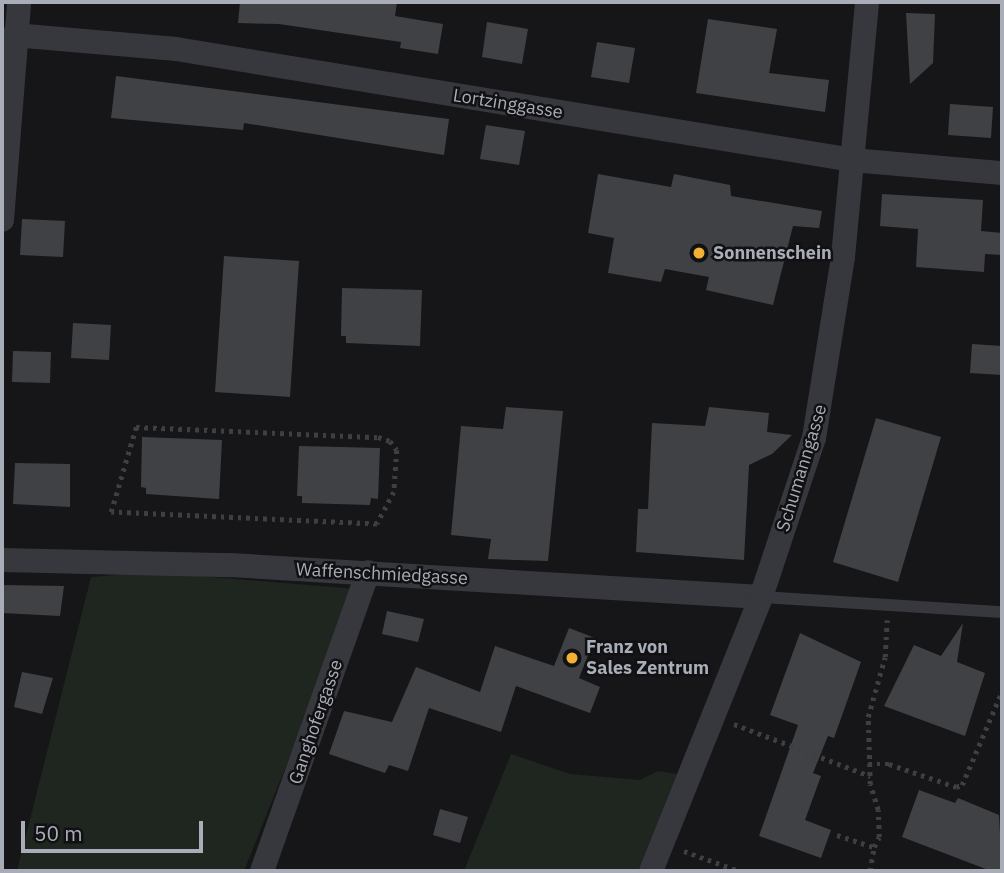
<!DOCTYPE html>
<html>
<head>
<meta charset="utf-8">
<style>
  body { margin:0 }
  #map { position:relative; width:1004px; height:873px; overflow:hidden; background:#161618; font-family:"IBM Plex Sans",sans-serif }
  div>[style] { position:absolute }
  [style*='--x'] { left:calc(var(--x)*1px); top:calc(var(--y)*1px); width:calc(var(--w)*1px); rotate:calc(var(--a)*1deg) }
  .green>* { inset:0; background:#1e261f }
  .building>* { inset:0; background:#404145 }
  .path>* { height:4.5px; margin-top:-2.25px; transform-origin:0; background:repeating-linear-gradient(90deg,#3d3f44 0 3.5px,transparent 0 8.5px) }
  .service>* { height:12px; margin:-6px; padding:0 6px; transform-origin:6px; border-radius:6px; background:#37383d }
  .minor>* { height:24px; margin:-12px; padding:0 12px; transform-origin:12px; border-radius:12px; background:#37383d }
  .dots>* { width:19px; height:19px; translate:-50% -50%; box-sizing:border-box; border:4px solid #111113; border-radius:50% }
  span { translate:-50% -50%; white-space:nowrap; text-align:center; line-height:1.15; -webkit-text-stroke:5px #111113; paint-order:stroke }
  .street-label { font-size:18px; color:#a8adb8 }
  .poi-label { font-size:18px; color:#a8adb8; font-weight:700 }
  .left { translate:0 -50%; text-align:left }
  .frame { position:absolute; inset:0; border:4px solid #a8adb8; pointer-events:none }
  .scale { position:absolute; left:21px; top:821px; width:182px; height:32px; box-sizing:border-box; border:4px solid #a8adb8; border-top:0; padding-left:9px; font-size:21px; line-height:24px; white-space:nowrap; color:#a8adb8; -webkit-text-stroke:5px #111113; paint-order:stroke }
</style>
</head>
<body>
<div id="map">
  <div class="green">
    <div style="clip-path:polygon(150px 572px,357px 589px,244px 871px,17px 871px,91px 577px)"></div>
    <div style="clip-path:polygon(511px 754px,570px 774px,640px 780px,658px 771px,677px 774px,638px 871px,464px 871px)"></div>
  </div>
  <div class="building">
    <div style="clip-path:polygon(240px 2px,397px 2px,395px 16px,443px 24px,438px 54px,400px 48px,401px 42px,279px 24px,238px 23px)"></div>
    <div style="clip-path:polygon(906px 13px,935px 14px,933px 63px,910px 84px)"></div>
    <div style="clip-path:polygon(708px 19px,777px 29px,769px 73px,829px 80px,825px 112px,696px 93px)"></div>
    <div style="clip-path:polygon(487px 22px,528px 29px,522px 64px,482px 57px)"></div>
    <div style="clip-path:polygon(597px 42px,635px 48px,629px 83px,591px 77px)"></div>
    <div style="clip-path:polygon(116px 76px,449px 119px,444px 155px,244px 123px,243px 130px,111px 118px)"></div>
    <div style="clip-path:polygon(950px 104px,993px 107px,991px 138px,948px 135px)"></div>
    <div style="clip-path:polygon(486px 125px,525px 131px,519px 165px,480px 159px)"></div>
    <div style="clip-path:polygon(598px 174px,671px 187px,674px 174px,730px 185px,731px 196px,822px 211px,819px 228px,793px 226px,773px 305px,706px 290px,709px 277px,665px 269px,661px 282px,608px 273px,614px 238px,588px 233px)"></div>
    <div style="clip-path:polygon(882px 194px,983px 200px,981px 231px,1002px 233px,1002px 255px,985px 254px,984px 272px,916px 267px,918px 229px,880px 226px)"></div>
    <div style="clip-path:polygon(22px 219px,65px 221px,63px 257px,20px 255px)"></div>
    <div style="clip-path:polygon(224px 256px,299px 261px,290px 397px,215px 392px)"></div>
    <div style="clip-path:polygon(342px 288px,422px 290px,420px 346px,346px 343px,346px 336px,341px 336px)"></div>
    <div style="clip-path:polygon(73px 323px,111px 325px,109px 360px,71px 358px)"></div>
    <div style="clip-path:polygon(972px 344px,1002px 346px,1002px 375px,970px 373px)"></div>
    <div style="clip-path:polygon(13px 351px,51px 352px,50px 383px,12px 382px)"></div>
    <div style="clip-path:polygon(506px 407px,563px 411px,548px 561px,488px 559px,491px 539px,451px 535px,461px 426px,503px 429px)"></div>
    <div style="clip-path:polygon(709px 407px,769px 413px,767px 432px,792px 435px,772px 454px,749px 465px,744px 560px,636px 552px,638px 509px,648px 509px,652px 423px,705px 426px)"></div>
    <div style="clip-path:polygon(876px 418px,941px 437px,898px 582px,833px 562px)"></div>
    <div style="clip-path:polygon(142px 437px,222px 440px,219px 499px,146px 494px,146px 488px,141px 487px)"></div>
    <div style="clip-path:polygon(299px 446px,380px 448px,378px 499px,371px 498px,370px 505px,302px 503px,302px 496px,297px 496px)"></div>
    <div style="clip-path:polygon(15px 463px,70px 464px,70px 507px,13px 504px)"></div>
    <div style="clip-path:polygon(2px 585px,64px 586px,60px 616px,2px 613px)"></div>
    <div style="clip-path:polygon(387px 611px,424px 619px,418px 642px,382px 634px)"></div>
    <div style="clip-path:polygon(963px 623px,957px 662px,985px 673px,965px 736px,884px 706px,914px 645px,941px 656px)"></div>
    <div style="clip-path:polygon(569px 628px,595px 638px,579px 678px,600px 687px,590px 713px,516px 686px,501px 732px,429px 708px,408px 771px,389px 765px,385px 773px,329px 754px,344px 711px,392px 722px,416px 667px,480px 692px,495px 646px,554px 666px)"></div>
    <div style="clip-path:polygon(800px 633px,861px 662px,834px 738px,828px 736px,813px 773px,821px 776px,805px 820px,831px 830px,821px 858px,759px 836px,798px 725px,770px 715px)"></div>
    <div style="clip-path:polygon(22px 672px,53px 678px,42px 714px,14px 707px)"></div>
    <div style="clip-path:polygon(919px 790px,955px 803px,958px 798px,999px 815px,1002px 871px,991px 871px,902px 837px)"></div>
    <div style="clip-path:polygon(440px 809px,468px 817px,460px 843px,433px 835px)"></div>
  </div>
  <div class="path">
    <div style="--x:136;--y:427;--w:242;--a:2.4"></div>
    <div style="--x:378;--y:437;--w:13;--a:18"></div>
    <div style="--x:390;--y:441;--w:11;--a:52"></div>
    <div style="--x:397;--y:450;--w:42;--a:94.1"></div>
    <div style="--x:394;--y:492;--w:36;--a:118"></div>
    <div style="--x:377;--y:524;--w:266;--a:-177.4"></div>
    <div style="--x:111;--y:512;--w:89;--a:-73.6"></div>
    <div style="--x:734;--y:724;--w:146;--a:20.9"></div>
    <div style="--x:868;--y:764;--w:21;--a:0"></div>
    <div style="--x:889;--y:764;--w:71;--a:18.9"></div>
    <div style="--x:956;--y:787;--w:6;--a:-18"></div>
    <div style="--x:962;--y:785;--w:102;--a:-66.9"></div>
    <div style="--x:837;--y:835;--w:39;--a:18"></div>
    <div style="--x:874;--y:847;--w:11;--a:-63"></div>
    <div style="--x:879;--y:837;--w:27;--a:-92"></div>
    <div style="--x:878;--y:810;--w:27;--a:-107"></div>
    <div style="--x:870;--y:784;--w:67;--a:-91.7"></div>
    <div style="--x:868;--y:717;--w:62;--a:-74.2"></div>
    <div style="--x:885;--y:657;--w:37;--a:-87"></div>
    <div style="--x:684;--y:851;--w:59;--a:20"></div>
    <div style="--x:870;--y:871;--w:24;--a:-81"></div>
  </div>
  <div class="service">
    <div style="--x:761;--y:597;--w:241;--a:3.6"></div>
  </div>
  <div class="minor">
    <div style="--x:14;--y:35;--w:163;--a:4.9"></div>
    <div style="--x:176;--y:49;--w:685;--a:9.32"></div>
    <div style="--x:852;--y:160;--w:151;--a:5"></div>
    <div style="--x:2;--y:220;--w:219;--a:-85.5"></div>
    <div style="--x:2;--y:560;--w:228;--a:1.3"></div>
    <div style="--x:230;--y:565;--w:532;--a:3.45"></div>
    <div style="--x:262;--y:871;--w:317;--a:-70.5"></div>
    <div style="--x:651;--y:871;--w:295;--a:-68.1"></div>
    <div style="--x:761;--y:597;--w:168;--a:-71.6"></div>
    <div style="--x:814;--y:438;--w:183;--a:-80.9"></div>
    <div style="--x:843;--y:257;--w:256;--a:-84.6"></div>
  </div>
  <div class="dots">
    <div style="left:699px;top:253px;background:#f2b134"></div>
    <div style="left:572px;top:658px;background:#f2b134"></div>
  </div>
  <div class="street-label">
    <span style="left:508px;top:104px;rotate:9deg">Lortzinggasse</span>
    <span style="left:802px;top:468px;rotate:-73deg">Schumanngasse</span>
    <span style="left:382px;top:574px;rotate:3deg">Waffenschmiedgasse</span>
    <span style="left:316px;top:722px;rotate:-71deg">Ganghofergasse</span>
  </div>
  <div class="poi-label">
    <span class="left" style="left:713px;top:253px">Sonnenschein</span>
    <span class="left" style="left:586px;top:658px">Franz von<br>Sales Zentrum</span>
  </div>
  <div class="frame"></div>
  <div class="scale">50 m</div>
</div>
</body>
</html>
